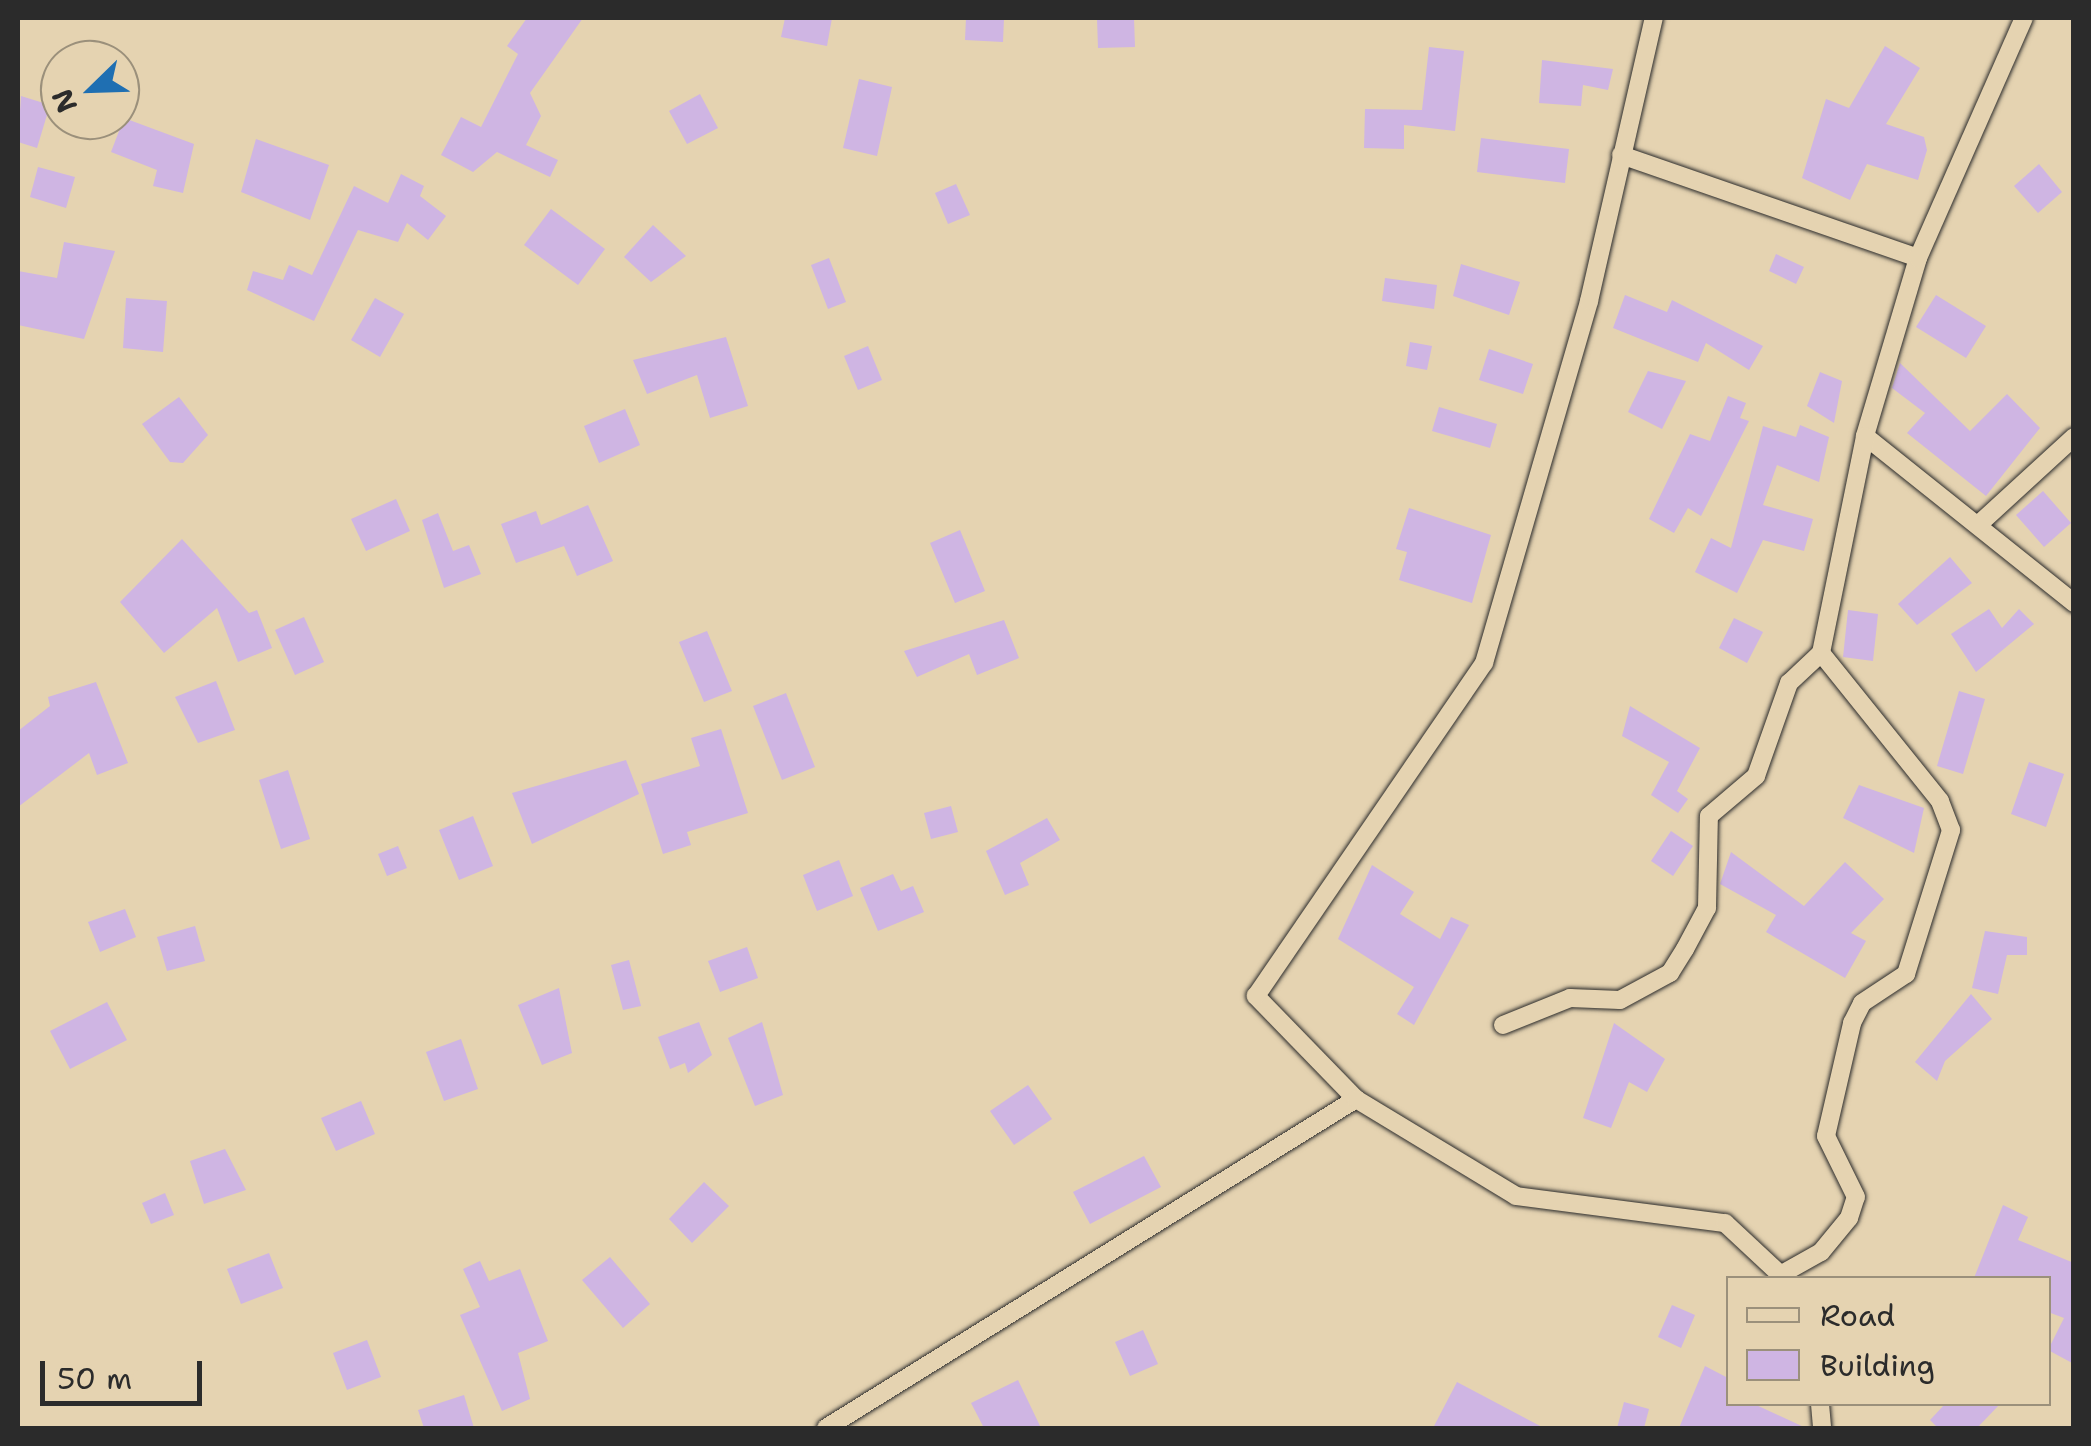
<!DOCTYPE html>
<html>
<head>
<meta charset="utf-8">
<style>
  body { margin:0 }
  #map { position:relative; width:2091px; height:1446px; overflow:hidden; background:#e5d3b1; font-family:"Shantell Sans",sans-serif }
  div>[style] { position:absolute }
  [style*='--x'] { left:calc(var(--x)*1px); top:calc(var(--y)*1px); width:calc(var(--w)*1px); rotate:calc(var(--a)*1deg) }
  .building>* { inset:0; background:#cfb5e3 }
  .roads { filter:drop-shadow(0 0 2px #2b2b2b) drop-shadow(0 0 2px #2b2b2b) }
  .minor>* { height:18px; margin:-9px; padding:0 9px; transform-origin:9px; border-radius:9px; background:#e5d3b1 }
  span { translate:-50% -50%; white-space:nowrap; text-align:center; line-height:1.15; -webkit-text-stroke:8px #e5d3b1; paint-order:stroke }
  .frame { position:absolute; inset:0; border:20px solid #2b2b2b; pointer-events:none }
  .legend { position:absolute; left:1726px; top:1276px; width:325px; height:130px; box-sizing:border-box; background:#e5d3b1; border:2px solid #9b907b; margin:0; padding:12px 18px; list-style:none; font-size:30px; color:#2b2b2b }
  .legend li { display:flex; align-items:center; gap:20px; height:50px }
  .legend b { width:50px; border:2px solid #9b907b }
  .north { position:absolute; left:40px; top:40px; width:100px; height:100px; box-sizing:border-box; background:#e5d3b1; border:2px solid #9b907b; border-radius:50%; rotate:247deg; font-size:28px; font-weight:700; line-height:40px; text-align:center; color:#2b2b2b }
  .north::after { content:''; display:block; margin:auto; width:35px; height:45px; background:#1f6fb2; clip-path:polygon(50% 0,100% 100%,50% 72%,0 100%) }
  .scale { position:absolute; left:40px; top:1361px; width:162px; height:45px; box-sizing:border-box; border:5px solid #2b2b2b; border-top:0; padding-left:12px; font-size:30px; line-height:35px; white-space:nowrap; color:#2b2b2b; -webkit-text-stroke:8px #e5d3b1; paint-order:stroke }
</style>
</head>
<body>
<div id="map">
  <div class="building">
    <div style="clip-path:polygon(527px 18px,583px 18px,530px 93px,541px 116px,526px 145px,558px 160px,550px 177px,497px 152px,473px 172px,441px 155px,461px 117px,481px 127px,518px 54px,507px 46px)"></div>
    <div style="clip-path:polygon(785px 18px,832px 18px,827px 46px,781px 37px)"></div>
    <div style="clip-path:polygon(966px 18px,1004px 18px,1003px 42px,965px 40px)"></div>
    <div style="clip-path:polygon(1097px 18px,1134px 18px,1135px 47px,1098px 48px)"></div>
    <div style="clip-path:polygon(1885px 46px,1920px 68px,1886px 124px,1924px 137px,1927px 150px,1918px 180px,1867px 164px,1850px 200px,1802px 178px,1826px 99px,1849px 108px)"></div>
    <div style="clip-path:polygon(1429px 47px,1464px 51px,1455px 131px,1404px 125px,1404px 149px,1364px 148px,1365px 109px,1422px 110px)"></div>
    <div style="clip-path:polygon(1542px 60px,1613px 69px,1608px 90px,1583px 85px,1581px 106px,1539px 103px)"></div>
    <div style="clip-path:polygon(859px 79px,892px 87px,877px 156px,843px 148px)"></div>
    <div style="clip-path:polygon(700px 94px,718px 128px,687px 144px,669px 111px)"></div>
    <div style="clip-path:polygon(21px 96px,50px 105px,37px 148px,18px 142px)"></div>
    <div style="clip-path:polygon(124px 118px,194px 144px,183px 193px,153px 186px,157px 170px,111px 152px)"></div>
    <div style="clip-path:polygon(1481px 138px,1569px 149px,1565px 183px,1477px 172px)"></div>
    <div style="clip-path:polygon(256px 139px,329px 165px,310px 220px,241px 192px)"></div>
    <div style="clip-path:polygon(2039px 164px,2062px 192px,2038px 213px,2014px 186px)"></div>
    <div style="clip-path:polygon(38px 167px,75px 177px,66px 208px,30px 197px)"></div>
    <div style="clip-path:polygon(401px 174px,424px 186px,420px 196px,446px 216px,428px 240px,407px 223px,398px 242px,358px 230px,314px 321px,247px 290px,253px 271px,283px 280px,289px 265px,312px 275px,354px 186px,388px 203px)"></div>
    <div style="clip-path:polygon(956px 184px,970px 215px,948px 224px,935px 193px)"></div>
    <div style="clip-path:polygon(551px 209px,605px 249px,578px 285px,524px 245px)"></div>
    <div style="clip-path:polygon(653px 225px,686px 256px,651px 282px,624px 257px)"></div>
    <div style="clip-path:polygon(64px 242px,115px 251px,84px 339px,18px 325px,18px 271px,57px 278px)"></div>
    <div style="clip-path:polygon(1776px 254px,1804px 267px,1796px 284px,1769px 271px)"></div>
    <div style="clip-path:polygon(829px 258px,846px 302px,828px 309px,811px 265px)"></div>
    <div style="clip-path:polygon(1461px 264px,1520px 282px,1509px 315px,1453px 296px)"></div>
    <div style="clip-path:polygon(1385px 278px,1437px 285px,1434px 309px,1382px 301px)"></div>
    <div style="clip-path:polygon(1625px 295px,1667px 312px,1672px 300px,1763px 346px,1749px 370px,1706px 343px,1698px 362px,1613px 328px)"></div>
    <div style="clip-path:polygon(1936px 295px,1986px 326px,1966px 358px,1916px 327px)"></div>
    <div style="clip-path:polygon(126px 298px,167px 301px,163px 352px,123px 348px)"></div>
    <div style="clip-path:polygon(375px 298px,404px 314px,380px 357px,351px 340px)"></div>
    <div style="clip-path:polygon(726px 337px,748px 406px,710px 418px,697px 375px,647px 394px,633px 360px)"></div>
    <div style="clip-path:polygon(1410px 342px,1432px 346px,1427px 370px,1406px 366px)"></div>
    <div style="clip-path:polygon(868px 346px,882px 380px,858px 390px,844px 356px)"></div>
    <div style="clip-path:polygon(1489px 349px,1533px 364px,1523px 394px,1479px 380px)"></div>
    <div style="clip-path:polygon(1900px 363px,1970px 431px,2007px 394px,2040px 428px,1986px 496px,1907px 433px,1925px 413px,1892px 388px)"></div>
    <div style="clip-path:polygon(1648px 371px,1686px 381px,1662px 429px,1628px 412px)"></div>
    <div style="clip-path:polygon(1820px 372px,1842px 381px,1834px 423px,1807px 406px)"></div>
    <div style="clip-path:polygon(1728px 396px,1746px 403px,1740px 418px,1749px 421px,1701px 516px,1688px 508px,1674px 533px,1649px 519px,1690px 434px,1710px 441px)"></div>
    <div style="clip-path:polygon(179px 397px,208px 435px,183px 463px,170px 462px,142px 424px)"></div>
    <div style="clip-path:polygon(1439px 407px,1497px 424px,1490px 448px,1432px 431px)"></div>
    <div style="clip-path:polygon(625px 409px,640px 445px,599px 463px,584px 426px)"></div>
    <div style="clip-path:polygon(1800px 425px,1829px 437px,1819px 482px,1777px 465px,1763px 505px,1813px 519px,1804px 551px,1763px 540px,1737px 593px,1695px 572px,1711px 538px,1731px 548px,1763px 426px,1796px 437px)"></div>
    <div style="clip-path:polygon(2043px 491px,2071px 523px,2044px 547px,2016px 515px)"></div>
    <div style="clip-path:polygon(396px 499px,410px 531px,366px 551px,351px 519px)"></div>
    <div style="clip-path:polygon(588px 505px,613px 561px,577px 576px,564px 546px,516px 563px,501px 524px,536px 511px,541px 525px)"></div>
    <div style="clip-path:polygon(1409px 508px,1491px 535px,1472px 603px,1399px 580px,1407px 552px,1396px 549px)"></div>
    <div style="clip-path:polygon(438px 513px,453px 551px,469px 545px,481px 574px,444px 588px,422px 520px)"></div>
    <div style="clip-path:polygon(960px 530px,985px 591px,955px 603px,930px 543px)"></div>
    <div style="clip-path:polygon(182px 539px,249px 613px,257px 610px,272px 648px,238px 662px,217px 608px,164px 653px,120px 602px)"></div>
    <div style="clip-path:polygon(1950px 557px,1972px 583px,1917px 625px,1898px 604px)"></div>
    <div style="clip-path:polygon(1989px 609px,2002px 628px,2019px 609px,2034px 624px,1976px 672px,1951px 634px)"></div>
    <div style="clip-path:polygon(1848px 610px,1878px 614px,1873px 661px,1843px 657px)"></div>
    <div style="clip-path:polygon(304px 617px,324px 662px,295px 675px,275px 630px)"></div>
    <div style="clip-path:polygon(1734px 618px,1763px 632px,1747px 663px,1719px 648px)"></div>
    <div style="clip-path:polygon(1004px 620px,1019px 658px,977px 675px,969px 654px,917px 677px,904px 651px)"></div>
    <div style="clip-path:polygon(707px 631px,732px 691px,704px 702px,679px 642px)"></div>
    <div style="clip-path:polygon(216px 681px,235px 730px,198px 743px,175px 697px)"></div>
    <div style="clip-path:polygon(96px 682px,128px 763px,97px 775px,89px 753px,18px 807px,18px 731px,50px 706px,48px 697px)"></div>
    <div style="clip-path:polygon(1959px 691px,1985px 699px,1963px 774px,1937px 766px)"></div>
    <div style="clip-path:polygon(786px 693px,815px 767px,782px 780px,753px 706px)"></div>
    <div style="clip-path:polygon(1630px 706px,1700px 748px,1677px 791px,1688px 799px,1678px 813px,1651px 795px,1669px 762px,1622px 736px)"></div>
    <div style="clip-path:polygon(721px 729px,748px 813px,687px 832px,691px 845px,663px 854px,641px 784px,700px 766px,691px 738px)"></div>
    <div style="clip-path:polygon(626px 760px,639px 794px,532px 844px,512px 793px)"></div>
    <div style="clip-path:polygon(2029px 762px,2064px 774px,2046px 827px,2011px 814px)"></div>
    <div style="clip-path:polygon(288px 770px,310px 839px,281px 849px,259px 780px)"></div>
    <div style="clip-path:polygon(1859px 785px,1924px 808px,1914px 853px,1843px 818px)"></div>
    <div style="clip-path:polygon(951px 806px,958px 832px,931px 839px,924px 813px)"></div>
    <div style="clip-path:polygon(473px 816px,493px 866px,459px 880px,439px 830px)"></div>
    <div style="clip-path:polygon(1047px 818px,1060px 840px,1020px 863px,1029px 885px,1005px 895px,986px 851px)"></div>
    <div style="clip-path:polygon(1671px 831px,1693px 846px,1673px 876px,1651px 861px)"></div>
    <div style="clip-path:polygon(398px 846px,407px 868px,387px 876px,378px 854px)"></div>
    <div style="clip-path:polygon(1731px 852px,1804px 906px,1845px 862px,1884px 899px,1851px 933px,1866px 941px,1845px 978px,1766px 932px,1776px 915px,1720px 884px)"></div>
    <div style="clip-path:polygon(839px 860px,853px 896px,817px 911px,803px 875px)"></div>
    <div style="clip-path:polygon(1372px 865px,1414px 892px,1400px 914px,1440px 939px,1451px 917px,1469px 925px,1414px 1025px,1397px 1014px,1414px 987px,1338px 939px)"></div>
    <div style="clip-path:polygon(893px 874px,901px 891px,913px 886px,924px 912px,878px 931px,860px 888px)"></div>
    <div style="clip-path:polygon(125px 909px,136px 937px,100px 952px,88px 922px)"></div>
    <div style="clip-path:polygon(195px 926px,205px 961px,167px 971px,157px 937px)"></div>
    <div style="clip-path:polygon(1985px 931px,2027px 937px,2027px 955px,2007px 955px,1998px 994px,1972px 988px)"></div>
    <div style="clip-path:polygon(747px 947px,758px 978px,720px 992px,708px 961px)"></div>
    <div style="clip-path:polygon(629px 960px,641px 1006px,623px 1010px,611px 965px)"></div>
    <div style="clip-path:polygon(559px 988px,572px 1053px,542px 1065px,518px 1005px)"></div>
    <div style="clip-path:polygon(1971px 994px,1992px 1019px,1945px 1061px,1937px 1081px,1915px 1062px)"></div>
    <div style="clip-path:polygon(107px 1002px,127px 1040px,70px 1069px,50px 1031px)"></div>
    <div style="clip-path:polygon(699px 1022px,712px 1055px,688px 1073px,685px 1063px,670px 1069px,658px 1037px)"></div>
    <div style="clip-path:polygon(762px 1022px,783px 1095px,755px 1106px,728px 1038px)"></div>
    <div style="clip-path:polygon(1614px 1023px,1665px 1059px,1647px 1092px,1629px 1082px,1611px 1128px,1583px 1118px)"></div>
    <div style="clip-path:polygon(461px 1039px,478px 1089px,444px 1101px,426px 1052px)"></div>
    <div style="clip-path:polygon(1028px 1085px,1052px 1119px,1014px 1145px,990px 1111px)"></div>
    <div style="clip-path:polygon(361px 1101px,375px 1134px,336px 1151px,321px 1118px)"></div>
    <div style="clip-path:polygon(225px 1149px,246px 1190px,204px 1204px,190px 1161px)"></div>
    <div style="clip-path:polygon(1144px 1156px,1161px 1187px,1090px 1224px,1073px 1192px)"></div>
    <div style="clip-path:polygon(704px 1182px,729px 1206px,692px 1243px,669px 1219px)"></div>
    <div style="clip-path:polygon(165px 1193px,174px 1215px,151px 1224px,142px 1203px)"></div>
    <div style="clip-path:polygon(2003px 1205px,2028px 1217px,2018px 1240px,2074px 1263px,2074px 1364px,2048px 1350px,2064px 1318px,2048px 1312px,2048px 1278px,1974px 1278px)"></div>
    <div style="clip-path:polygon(269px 1253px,283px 1288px,241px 1304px,227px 1269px)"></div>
    <div style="clip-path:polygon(610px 1257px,650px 1304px,623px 1328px,582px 1280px)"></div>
    <div style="clip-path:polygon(480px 1261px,489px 1281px,520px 1269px,548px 1341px,518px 1353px,530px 1399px,502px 1411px,460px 1315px,480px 1307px,463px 1269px)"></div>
    <div style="clip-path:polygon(1672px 1305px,1695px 1315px,1681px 1348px,1658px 1337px)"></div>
    <div style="clip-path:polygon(1143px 1330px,1158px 1364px,1130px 1376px,1115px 1342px)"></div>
    <div style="clip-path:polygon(367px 1340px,381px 1377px,347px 1390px,333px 1353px)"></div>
    <div style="clip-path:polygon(1705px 1366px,1728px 1378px,1728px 1404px,1754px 1404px,1806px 1428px,1679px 1428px)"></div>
    <div style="clip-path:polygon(1018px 1380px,1041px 1428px,984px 1428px,971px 1403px)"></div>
    <div style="clip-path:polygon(1457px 1382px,1544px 1428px,1433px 1428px)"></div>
    <div style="clip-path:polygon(464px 1395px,474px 1428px,424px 1428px,418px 1410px)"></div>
    <div style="clip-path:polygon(1624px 1402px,1649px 1409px,1644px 1428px,1617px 1428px)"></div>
    <div style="clip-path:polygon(1945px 1404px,2000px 1404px,1977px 1428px,1938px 1428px,1930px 1420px)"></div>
  </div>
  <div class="roads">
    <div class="minor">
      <div style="--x:1621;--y:155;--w:314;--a:19.1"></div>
      <div style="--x:1918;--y:258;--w:186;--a:106.6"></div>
      <div style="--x:1865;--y:436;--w:268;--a:38.6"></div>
      <div style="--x:1918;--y:258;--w:262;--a:-66.2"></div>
      <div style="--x:1978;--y:525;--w:130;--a:-42.5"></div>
      <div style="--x:1503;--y:1025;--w:72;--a:-21.9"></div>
      <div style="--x:1570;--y:998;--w:50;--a:2.3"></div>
      <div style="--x:1620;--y:1000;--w:57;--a:-28.4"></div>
      <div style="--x:1670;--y:973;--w:28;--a:-58"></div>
      <div style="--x:1685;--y:949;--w:47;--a:-61.8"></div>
      <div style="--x:1707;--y:908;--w:92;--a:-88.8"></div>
      <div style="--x:1709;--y:816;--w:62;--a:-40.4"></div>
      <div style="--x:1756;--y:776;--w:99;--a:-70.5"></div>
      <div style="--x:1789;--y:683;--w:44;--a:-43.2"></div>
      <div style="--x:1821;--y:653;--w:221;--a:-78.5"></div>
      <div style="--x:1356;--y:1099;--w:144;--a:-134.2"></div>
      <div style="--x:1256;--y:996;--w:404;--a:-55.6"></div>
      <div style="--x:1484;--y:663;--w:377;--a:-73.8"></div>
      <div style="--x:1589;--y:301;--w:290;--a:-77.1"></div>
      <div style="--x:1780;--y:1275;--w:47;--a:-29.3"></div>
      <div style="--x:1821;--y:1252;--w:44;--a:-50.5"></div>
      <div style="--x:1849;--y:1218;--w:22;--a:-72"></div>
      <div style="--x:1856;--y:1197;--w:68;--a:-116.2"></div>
      <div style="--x:1826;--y:1136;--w:116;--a:-77"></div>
      <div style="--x:1852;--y:1023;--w:22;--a:-63"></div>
      <div style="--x:1862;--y:1003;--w:53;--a:-33.4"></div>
      <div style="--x:1906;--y:974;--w:151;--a:-72.6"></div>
      <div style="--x:1951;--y:830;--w:31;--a:-111"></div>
      <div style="--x:1940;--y:801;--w:190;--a:-128.8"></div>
      <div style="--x:1820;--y:1404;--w:24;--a:85"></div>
      <div style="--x:826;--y:1428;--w:624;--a:-31.83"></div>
      <div style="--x:1356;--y:1099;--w:187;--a:31.2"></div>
      <div style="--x:1516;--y:1196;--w:211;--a:7.4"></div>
      <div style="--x:1725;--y:1223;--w:81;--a:43"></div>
    </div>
  </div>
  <div class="frame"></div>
  <ul class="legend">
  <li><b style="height:12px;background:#e5d3b1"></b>Road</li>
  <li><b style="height:28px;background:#cfb5e3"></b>Building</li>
  </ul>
  <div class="north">N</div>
  <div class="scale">50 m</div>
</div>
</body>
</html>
